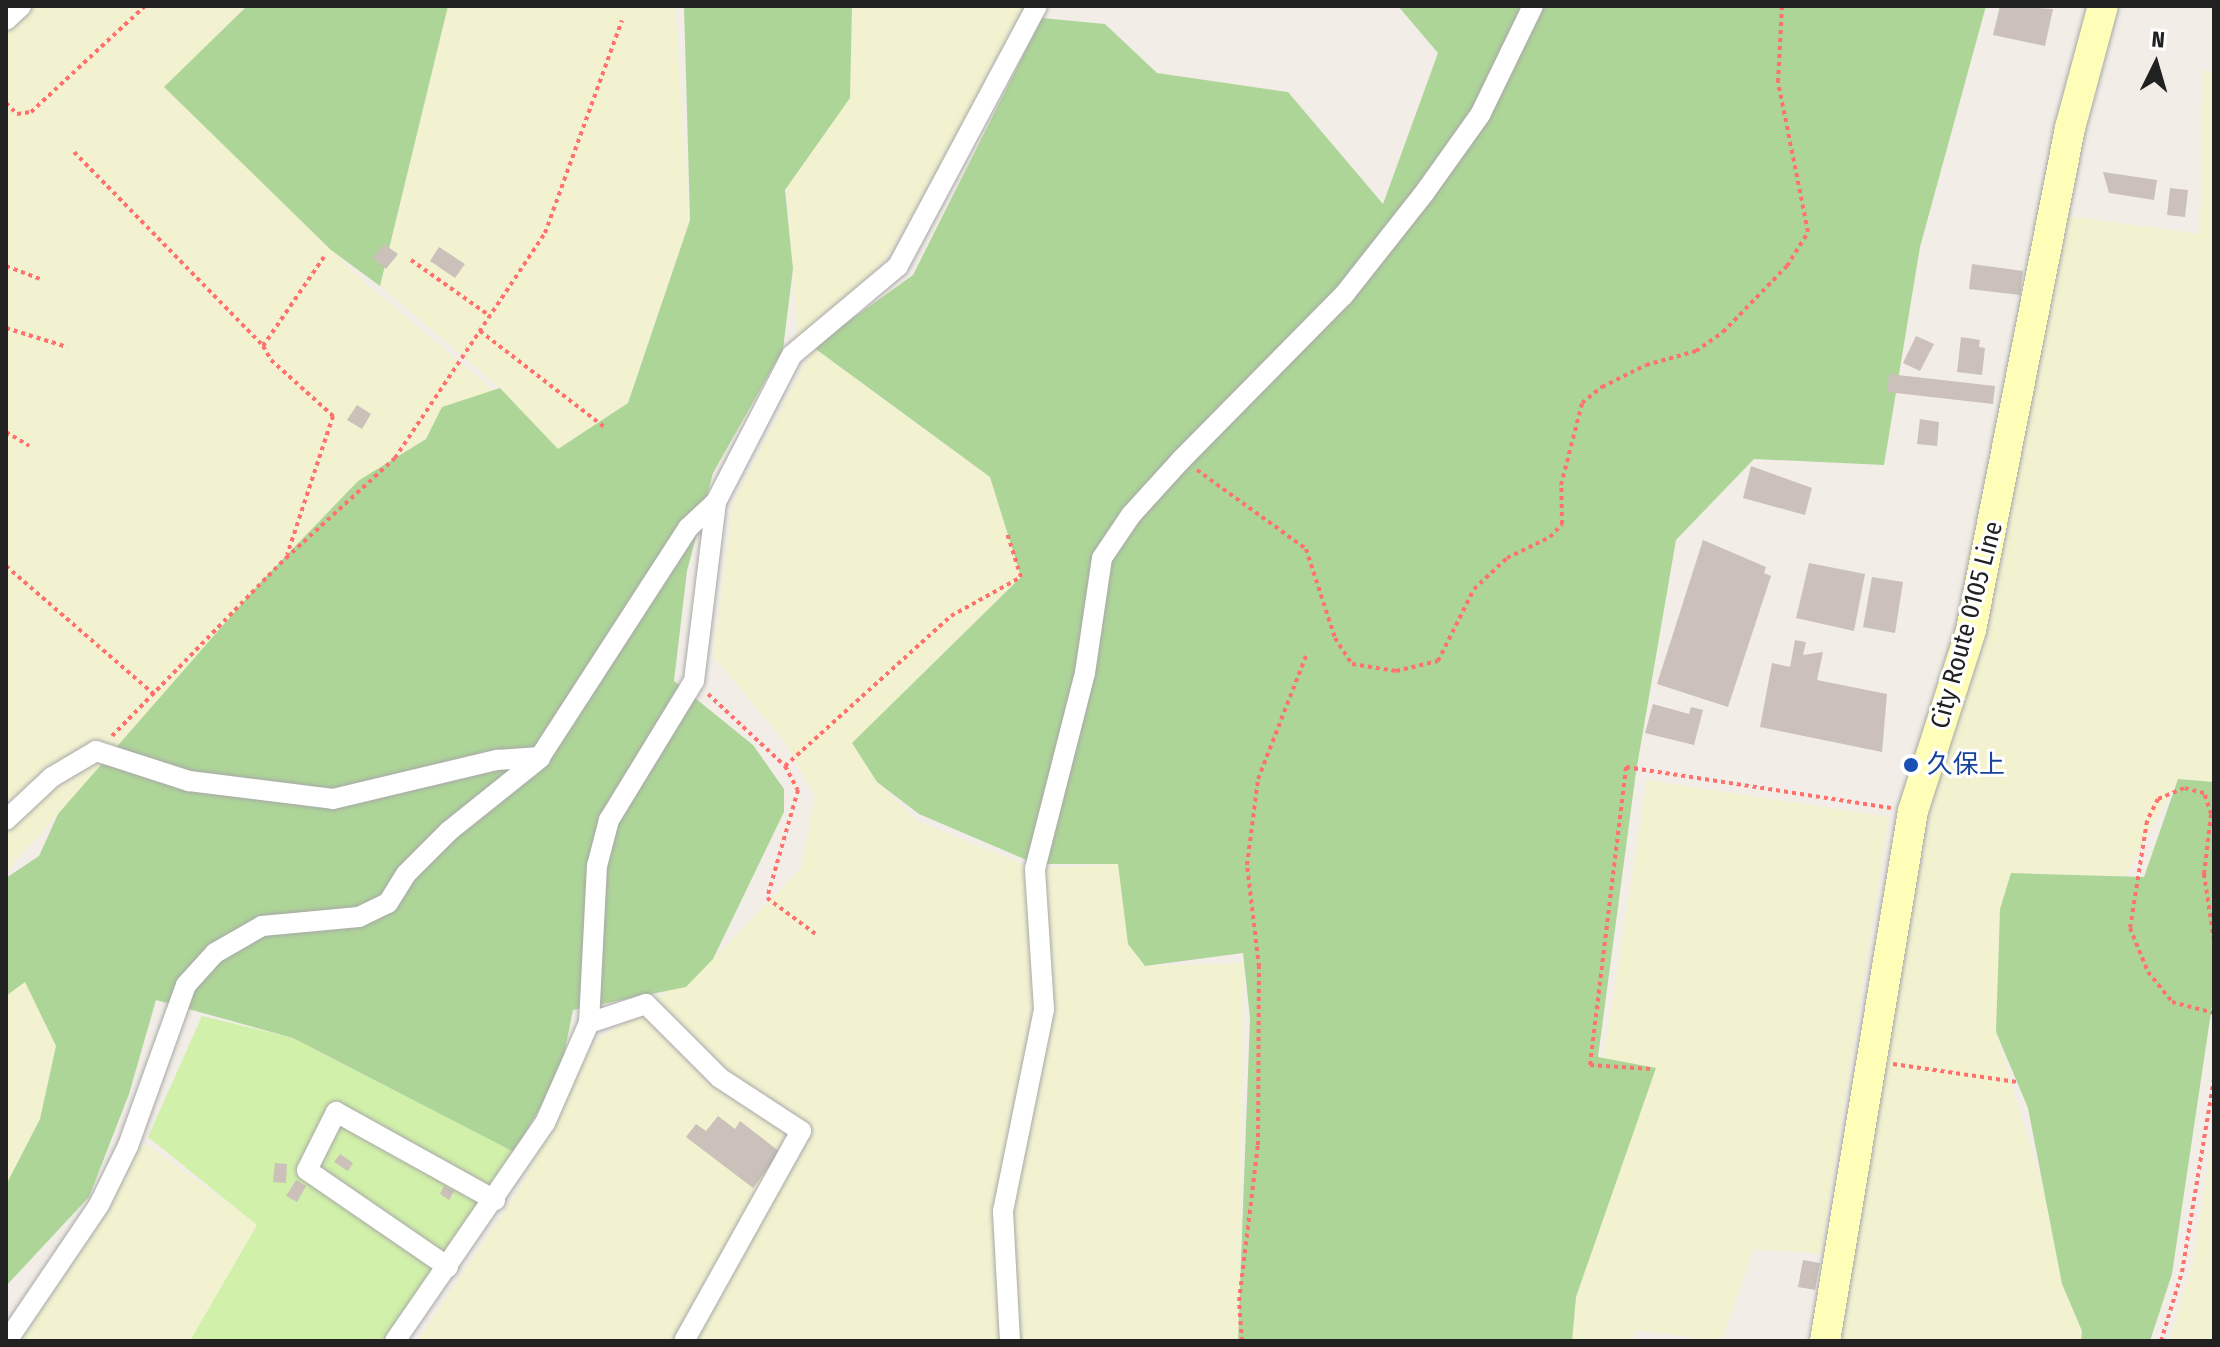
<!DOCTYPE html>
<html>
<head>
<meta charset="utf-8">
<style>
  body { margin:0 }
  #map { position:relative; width:2220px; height:1347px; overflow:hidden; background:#f2eee7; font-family:"Fira Sans Condensed","Noto Sans JP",sans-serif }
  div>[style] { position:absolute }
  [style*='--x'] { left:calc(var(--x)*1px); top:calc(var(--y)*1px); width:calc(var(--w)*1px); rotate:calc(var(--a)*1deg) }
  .farmland>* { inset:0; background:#f2f2d1 }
  .grass>* { inset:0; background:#d1f0a9 }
  .forest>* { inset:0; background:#aed598 }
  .building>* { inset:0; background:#cbc0ba }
  .path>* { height:4px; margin-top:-2px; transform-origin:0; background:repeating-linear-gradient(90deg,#ff716c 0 4px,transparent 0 8px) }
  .roads { filter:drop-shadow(0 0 2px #a8a8a8) drop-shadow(0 0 2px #a8a8a8) }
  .street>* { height:20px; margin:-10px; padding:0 10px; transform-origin:10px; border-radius:10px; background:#fff }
  .secondary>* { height:30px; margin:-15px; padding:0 15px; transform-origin:15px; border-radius:15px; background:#fffeb9 }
  .dots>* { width:22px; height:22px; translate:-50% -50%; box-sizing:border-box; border:4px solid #fff; border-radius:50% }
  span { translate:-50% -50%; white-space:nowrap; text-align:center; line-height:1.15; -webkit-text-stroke:6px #fff; paint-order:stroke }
  .street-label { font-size:26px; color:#212121 }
  .transit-label { font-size:26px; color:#164399 }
  .left { translate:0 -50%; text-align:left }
  .frame { position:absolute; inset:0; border:8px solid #212121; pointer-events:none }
  .north { position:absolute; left:2116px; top:24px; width:80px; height:80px; -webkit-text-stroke:6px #fff; paint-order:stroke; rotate:5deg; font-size:22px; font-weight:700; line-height:32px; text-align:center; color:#212121 }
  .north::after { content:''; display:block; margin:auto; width:28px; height:36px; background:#212121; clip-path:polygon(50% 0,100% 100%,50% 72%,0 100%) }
</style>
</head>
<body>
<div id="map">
  <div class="farmland">
    <div style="clip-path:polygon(6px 6px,247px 6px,165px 87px,365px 283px,497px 393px,347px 495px,6px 872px)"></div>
    <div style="clip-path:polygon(448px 6px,675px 6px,690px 220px,628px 403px,558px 449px,500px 388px,380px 286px)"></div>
    <div style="clip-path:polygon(852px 6px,1024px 6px,945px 161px,884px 264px,798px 341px,787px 187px,850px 93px)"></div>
    <div style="clip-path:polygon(2203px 70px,2214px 72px,2214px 782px,2178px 779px,2125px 876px,2011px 873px,1996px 1032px,2089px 1341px,1841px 1341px,1895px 993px,1939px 775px,1986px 639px,2069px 216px,2200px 234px)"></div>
    <div style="clip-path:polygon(813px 347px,990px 477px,1021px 577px,852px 743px,877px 782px,917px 821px,1035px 869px,1118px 864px,1145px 966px,1244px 963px,1239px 1341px,417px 1341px,522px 1184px,594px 1042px,713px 959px,801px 868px,815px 796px,785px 742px,713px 656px,733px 503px)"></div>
    <div style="clip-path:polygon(1647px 780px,1889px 817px,1821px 1254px,1754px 1249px,1721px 1341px,1636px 1330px,1632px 1341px,1572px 1341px,1602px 1066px)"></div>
    <div style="clip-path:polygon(25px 982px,56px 1046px,40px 1119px,6px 1188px,6px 996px)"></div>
    <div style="clip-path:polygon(2214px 1126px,2214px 1341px,2169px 1341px,2193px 1263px)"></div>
    <div style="clip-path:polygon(143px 1142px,257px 1224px,190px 1341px,21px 1341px)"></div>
  </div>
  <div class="grass">
    <div style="clip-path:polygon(202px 1016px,293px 1038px,514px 1152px,403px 1341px,190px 1341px,257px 1225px,148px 1137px)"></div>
  </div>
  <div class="forest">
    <div style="clip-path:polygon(247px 6px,448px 6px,380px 286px,331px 250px,164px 87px)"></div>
    <div style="clip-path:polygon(684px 6px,852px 6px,850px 98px,785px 190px,793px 269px,783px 349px,713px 473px,687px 571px,674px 681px,753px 745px,784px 789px,784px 812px,713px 959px,686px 987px,573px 1010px,560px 1074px,514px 1152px,293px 1038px,156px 1000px,129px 1094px,89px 1197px,6px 1286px,6px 1185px,40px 1119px,56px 1046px,25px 982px,6px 996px,6px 878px,39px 856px,58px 814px,259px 584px,358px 481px,426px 439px,442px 407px,500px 388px,558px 449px,628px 403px,690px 220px)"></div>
    <div style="clip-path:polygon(1398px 6px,1986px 6px,1920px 247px,1884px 465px,1754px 459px,1676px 540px,1636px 772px,1598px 1057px,1656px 1068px,1576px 1297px,1572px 1341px,1238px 1341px,1250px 1018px,1243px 953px,1145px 966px,1128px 944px,1118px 864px,1036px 864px,919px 814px,877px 782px,852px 743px,1021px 577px,990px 477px,813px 347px,913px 275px,1042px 18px,1105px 24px,1157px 73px,1288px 92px,1383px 204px,1438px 53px)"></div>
    <div style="clip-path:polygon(2178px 779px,2214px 782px,2214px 992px,2172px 1274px,2150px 1341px,2081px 1341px,2082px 1331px,2062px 1284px,2028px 1108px,1996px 1032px,2000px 909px,2011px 873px,2144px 877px)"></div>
  </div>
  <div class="building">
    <div style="clip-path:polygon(2000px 6px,2053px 9px,2045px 46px,1993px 35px)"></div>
    <div style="clip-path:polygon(2103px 172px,2157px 180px,2154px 200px,2109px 193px)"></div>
    <div style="clip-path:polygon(2170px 188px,2188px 190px,2185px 217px,2167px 215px)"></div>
    <div style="clip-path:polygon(384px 244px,398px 254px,386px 269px,373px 258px)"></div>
    <div style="clip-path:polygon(439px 247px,465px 264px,455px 278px,430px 261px)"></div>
    <div style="clip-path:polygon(1972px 264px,2023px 271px,2020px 295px,1969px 289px)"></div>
    <div style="clip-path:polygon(1916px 336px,1934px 344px,1920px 371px,1903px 363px)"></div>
    <div style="clip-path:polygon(1961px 337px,1980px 340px,1979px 347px,1985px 348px,1982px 375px,1957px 372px)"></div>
    <div style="clip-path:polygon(1889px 374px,1995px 386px,1993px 404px,1887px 392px)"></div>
    <div style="clip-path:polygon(357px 405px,371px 414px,362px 429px,347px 420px)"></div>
    <div style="clip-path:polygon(1920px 419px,1939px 422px,1937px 446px,1917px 444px)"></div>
    <div style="clip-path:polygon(1751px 466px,1812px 488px,1805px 515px,1743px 498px)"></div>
    <div style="clip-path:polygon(1703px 540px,1766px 567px,1764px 573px,1771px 576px,1728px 707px,1657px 684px)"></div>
    <div style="clip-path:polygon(1809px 563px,1865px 574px,1854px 631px,1796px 618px)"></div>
    <div style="clip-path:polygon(1872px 577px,1903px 582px,1895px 633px,1863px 627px)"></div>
    <div style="clip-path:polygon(1795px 640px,1806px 642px,1803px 655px,1823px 652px,1817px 680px,1887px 694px,1882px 752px,1760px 727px,1772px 663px,1790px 667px)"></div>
    <div style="clip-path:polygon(1653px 704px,1689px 714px,1691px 707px,1703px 710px,1694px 745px,1645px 733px)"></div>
    <div style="clip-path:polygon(718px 1116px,735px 1129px,740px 1121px,780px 1152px,753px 1188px,686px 1137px,696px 1124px,706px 1131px)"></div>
    <div style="clip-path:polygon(340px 1154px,353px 1163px,348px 1171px,334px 1162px)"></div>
    <div style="clip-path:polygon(275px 1163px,287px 1164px,286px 1183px,273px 1182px)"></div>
    <div style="clip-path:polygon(296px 1180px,306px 1186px,297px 1202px,286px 1196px)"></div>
    <div style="clip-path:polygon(444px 1186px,454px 1191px,449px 1200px,440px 1194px)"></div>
    <div style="clip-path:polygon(1803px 1260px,1820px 1263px,1815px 1290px,1798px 1287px)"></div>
  </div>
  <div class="path">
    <div style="--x:6;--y:103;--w:16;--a:45"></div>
    <div style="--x:17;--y:114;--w:14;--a:-8"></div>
    <div style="--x:31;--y:112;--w:156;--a:-42.9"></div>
    <div style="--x:74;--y:152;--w:271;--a:45.7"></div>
    <div style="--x:263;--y:346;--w:16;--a:60"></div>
    <div style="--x:271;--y:360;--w:84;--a:42.1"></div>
    <div style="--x:333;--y:416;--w:146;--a:108.3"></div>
    <div style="--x:411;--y:260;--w:97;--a:35.3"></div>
    <div style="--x:6;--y:266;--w:39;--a:21"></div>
    <div style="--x:6;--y:328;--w:64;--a:17.3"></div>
    <div style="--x:480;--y:331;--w:157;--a:37.7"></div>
    <div style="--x:263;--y:346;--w:108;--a:-55.6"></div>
    <div style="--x:6;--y:432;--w:27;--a:31"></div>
    <div style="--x:1197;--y:470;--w:135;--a:35.9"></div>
    <div style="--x:1306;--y:549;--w:94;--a:72"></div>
    <div style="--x:1335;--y:638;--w:31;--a:57"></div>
    <div style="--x:1352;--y:664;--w:45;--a:9"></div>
    <div style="--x:1396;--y:671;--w:43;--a:-13.4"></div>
    <div style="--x:1438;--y:661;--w:80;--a:-63.4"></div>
    <div style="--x:1474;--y:589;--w:45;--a:-43.2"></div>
    <div style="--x:1507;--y:558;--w:48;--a:-26"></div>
    <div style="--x:1550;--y:537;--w:18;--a:-47"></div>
    <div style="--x:1562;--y:524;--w:39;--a:-91"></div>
    <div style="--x:1561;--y:485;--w:85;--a:-75.6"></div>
    <div style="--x:1582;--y:403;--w:26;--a:-39"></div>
    <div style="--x:1602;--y:387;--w:49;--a:-26.6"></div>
    <div style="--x:1646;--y:365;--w:52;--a:-15.6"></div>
    <div style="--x:1696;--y:351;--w:33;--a:-35"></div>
    <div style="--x:1723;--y:332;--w:92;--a:-45.9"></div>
    <div style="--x:1787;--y:266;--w:40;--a:-58"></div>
    <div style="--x:1808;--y:232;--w:153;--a:-101.3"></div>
    <div style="--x:1778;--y:82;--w:76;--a:-87"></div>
    <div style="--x:6;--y:566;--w:197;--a:40.9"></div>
    <div style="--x:708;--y:694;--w:105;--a:43.1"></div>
    <div style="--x:785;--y:766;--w:27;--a:62"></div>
    <div style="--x:798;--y:790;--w:112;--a:106"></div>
    <div style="--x:767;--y:898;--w:62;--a:36.5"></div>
    <div style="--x:112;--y:736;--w:249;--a:-45.7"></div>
    <div style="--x:286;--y:558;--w:148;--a:-42.5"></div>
    <div style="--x:395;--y:458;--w:270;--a:-56.3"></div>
    <div style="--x:545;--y:233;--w:226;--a:-70.1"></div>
    <div style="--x:785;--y:766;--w:224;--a:-42.1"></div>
    <div style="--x:951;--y:616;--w:80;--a:-29.1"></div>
    <div style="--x:1021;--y:577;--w:46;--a:-107.7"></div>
    <div style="--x:2214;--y:941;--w:68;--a:-98.5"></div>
    <div style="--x:2204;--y:874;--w:60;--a:-83.3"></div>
    <div style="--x:2211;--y:814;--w:22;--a:-108"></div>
    <div style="--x:2204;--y:793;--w:21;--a:-166"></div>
    <div style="--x:2184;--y:788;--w:28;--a:157"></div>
    <div style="--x:2158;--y:799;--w:25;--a:117"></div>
    <div style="--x:2147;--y:821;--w:108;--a:99"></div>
    <div style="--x:2130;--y:928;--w:48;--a:67.8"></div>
    <div style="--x:2148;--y:972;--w:38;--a:51"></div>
    <div style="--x:2172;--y:1002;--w:43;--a:14.7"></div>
    <div style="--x:1893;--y:1064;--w:125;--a:8.3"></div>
    <div style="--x:1650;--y:1069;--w:60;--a:-176.2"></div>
    <div style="--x:1590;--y:1065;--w:300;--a:-83.1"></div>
    <div style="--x:1626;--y:767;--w:268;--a:8.8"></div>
    <div style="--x:1242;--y:1341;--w:40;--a:-94.3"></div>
    <div style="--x:1239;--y:1301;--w:157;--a:-83.1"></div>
    <div style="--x:1258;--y:1145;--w:178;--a:-89.7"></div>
    <div style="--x:1259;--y:967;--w:103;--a:-96.7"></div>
    <div style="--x:1247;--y:865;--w:87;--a:-82.7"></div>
    <div style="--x:1258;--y:779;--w:132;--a:-68.7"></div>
    <div style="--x:2161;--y:1341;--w:72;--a:-73.1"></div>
    <div style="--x:2182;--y:1272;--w:197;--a:-80.6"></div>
  </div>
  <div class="roads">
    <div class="street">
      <div style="--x:6;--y:20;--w:21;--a:-43"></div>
      <div style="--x:6;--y:820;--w:63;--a:-43.1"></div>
      <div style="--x:52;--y:777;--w:51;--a:-30.6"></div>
      <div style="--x:96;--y:751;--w:98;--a:17.9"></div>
      <div style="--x:189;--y:781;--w:145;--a:7.1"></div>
      <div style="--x:333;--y:799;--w:169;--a:-13.4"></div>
      <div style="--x:497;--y:760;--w:43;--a:-4"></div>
      <div style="--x:540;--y:757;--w:273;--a:-57.1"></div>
      <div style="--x:688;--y:528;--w:38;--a:-43"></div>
      <div style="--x:716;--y:502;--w:165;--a:-62.7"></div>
      <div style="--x:792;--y:355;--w:138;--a:-40"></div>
      <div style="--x:898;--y:266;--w:295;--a:-61.9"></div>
      <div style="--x:589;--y:1023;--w:60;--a:-18.4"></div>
      <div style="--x:646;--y:1004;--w:105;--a:45"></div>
      <div style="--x:720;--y:1078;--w:97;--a:33.2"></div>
      <div style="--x:801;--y:1131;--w:240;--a:119.1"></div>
      <div style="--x:448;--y:1267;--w:171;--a:-145.5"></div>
      <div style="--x:307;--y:1170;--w:65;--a:-63.4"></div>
      <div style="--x:336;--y:1112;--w:182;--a:29"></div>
      <div style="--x:7;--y:1341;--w:164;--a:-55.9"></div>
      <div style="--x:99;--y:1205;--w:66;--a:-63.8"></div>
      <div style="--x:128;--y:1146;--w:171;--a:-70.2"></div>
      <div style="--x:186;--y:985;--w:43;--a:-47.8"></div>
      <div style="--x:215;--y:953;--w:54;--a:-29.9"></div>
      <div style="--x:262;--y:926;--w:97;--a:-5.3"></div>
      <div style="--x:359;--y:917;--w:32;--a:-26"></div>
      <div style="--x:388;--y:903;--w:34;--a:-58"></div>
      <div style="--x:406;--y:874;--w:61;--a:-45"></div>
      <div style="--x:449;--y:831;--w:117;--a:-38.7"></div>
      <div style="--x:395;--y:1341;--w:265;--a:-55.5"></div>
      <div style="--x:545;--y:1123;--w:109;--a:-66.3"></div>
      <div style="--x:589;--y:1023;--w:157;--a:-87.1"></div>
      <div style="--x:597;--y:866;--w:48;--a:-75.4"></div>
      <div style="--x:609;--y:820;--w:163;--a:-58.6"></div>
      <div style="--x:694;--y:681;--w:180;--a:-83"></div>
      <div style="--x:1010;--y:1341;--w:130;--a:-93.1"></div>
      <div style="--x:1003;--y:1211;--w:206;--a:-78.5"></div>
      <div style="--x:1044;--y:1009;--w:140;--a:-93.7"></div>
      <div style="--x:1035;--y:869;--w:202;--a:-75.7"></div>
      <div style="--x:1085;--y:673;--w:116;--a:-81.6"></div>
      <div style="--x:1102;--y:558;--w:52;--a:-56"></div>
      <div style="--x:1131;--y:515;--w:76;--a:-47.7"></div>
      <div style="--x:1182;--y:459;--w:229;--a:-45.4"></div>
      <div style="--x:1343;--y:296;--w:132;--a:-51.7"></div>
      <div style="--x:1425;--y:192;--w:95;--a:-54.5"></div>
      <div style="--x:1480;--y:115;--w:121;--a:-64.1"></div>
    </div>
    <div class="secondary">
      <div style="--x:1825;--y:1341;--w:537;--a:-80.57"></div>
      <div style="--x:1913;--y:811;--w:190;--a:-72.2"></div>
      <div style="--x:1971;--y:630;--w:512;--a:-78.84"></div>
      <div style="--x:2070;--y:128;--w:126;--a:-74.9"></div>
    </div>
  </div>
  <div class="dots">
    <div style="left:1911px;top:765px;background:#1a4fb4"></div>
  </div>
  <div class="street-label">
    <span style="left:1967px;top:625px;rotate:-75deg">City Route 0105 Line</span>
  </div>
  <div class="transit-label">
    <span class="left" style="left:1927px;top:765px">久保上</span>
  </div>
  <div class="frame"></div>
  <div class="north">N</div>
</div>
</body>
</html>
